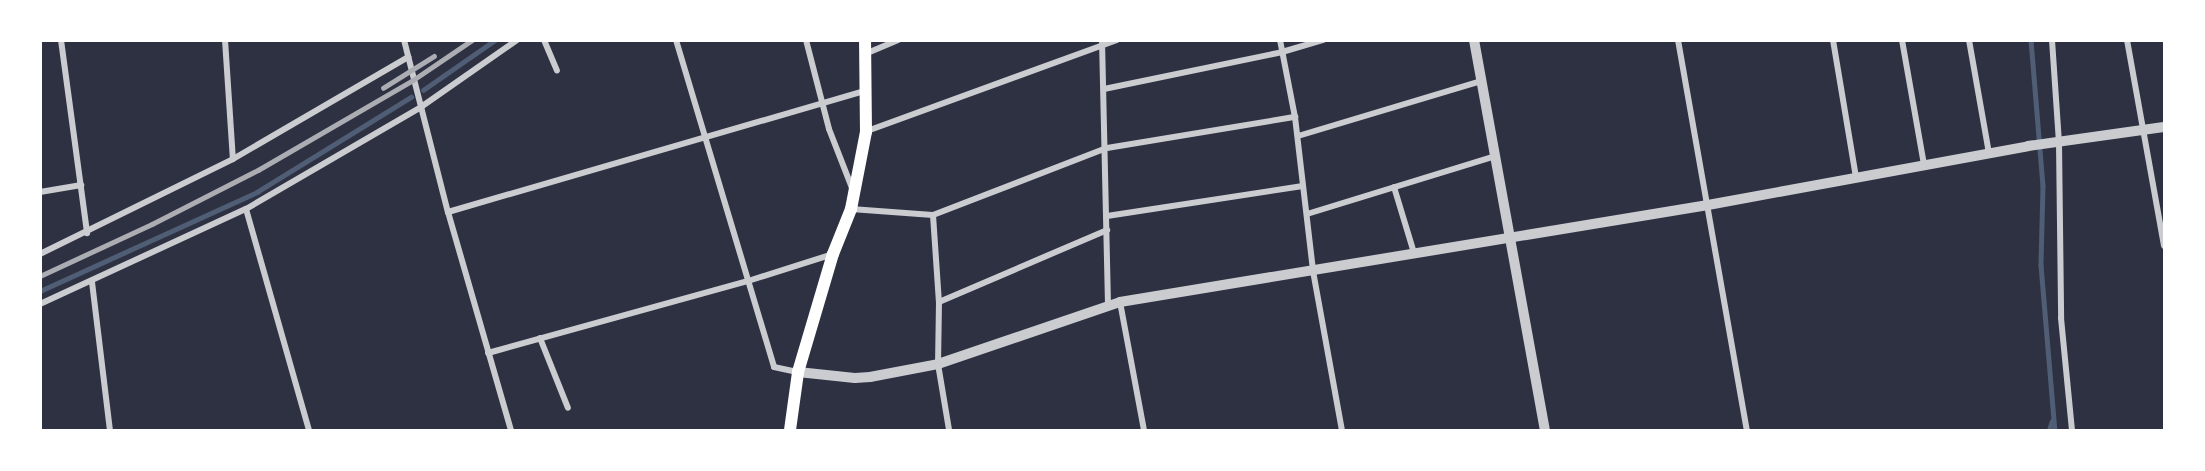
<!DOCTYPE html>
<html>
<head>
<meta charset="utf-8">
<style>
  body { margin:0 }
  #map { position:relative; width:2205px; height:471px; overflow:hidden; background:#2d3142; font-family:Mulish,sans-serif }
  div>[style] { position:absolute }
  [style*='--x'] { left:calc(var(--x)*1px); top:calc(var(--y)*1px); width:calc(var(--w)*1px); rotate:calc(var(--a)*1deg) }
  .stream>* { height:4.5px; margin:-2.25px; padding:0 2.25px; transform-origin:2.25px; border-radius:2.25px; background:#4f5d75 }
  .minor>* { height:6px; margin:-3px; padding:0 3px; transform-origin:3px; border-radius:3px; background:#caccd0 }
  .tertiary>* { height:10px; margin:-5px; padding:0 5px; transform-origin:5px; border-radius:5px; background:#caccd0 }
  .secondary>* { height:12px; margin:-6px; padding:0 6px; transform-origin:6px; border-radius:6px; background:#fff }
  .rail>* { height:4.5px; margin:-2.25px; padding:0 2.25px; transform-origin:2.25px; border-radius:2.25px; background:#abadb3 }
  span { translate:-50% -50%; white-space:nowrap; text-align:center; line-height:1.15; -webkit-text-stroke:4.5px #fff; paint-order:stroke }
  .frame { position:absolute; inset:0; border:42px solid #fff; pointer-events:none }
</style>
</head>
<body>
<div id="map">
  <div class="stream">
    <div style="--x:2031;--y:40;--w:146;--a:85.3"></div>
    <div style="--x:2043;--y:186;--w:79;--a:91.5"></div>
    <div style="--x:2041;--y:265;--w:166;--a:85.2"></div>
    <div style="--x:423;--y:90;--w:88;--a:-34.8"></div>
    <div style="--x:40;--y:291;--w:239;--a:-24.5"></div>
    <div style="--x:257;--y:192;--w:181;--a:-31.7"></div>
    <div style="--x:2049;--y:430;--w:9;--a:-72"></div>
  </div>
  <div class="minor">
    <div style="--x:61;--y:40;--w:195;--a:82.3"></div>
    <div style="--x:225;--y:40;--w:119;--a:86.2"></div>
    <div style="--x:404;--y:40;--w:178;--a:75.7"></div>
    <div style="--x:448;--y:212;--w:227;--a:73.9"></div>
    <div style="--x:544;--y:40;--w:33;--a:67"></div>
    <div style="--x:676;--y:40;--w:341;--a:73.3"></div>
    <div style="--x:774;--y:367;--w:25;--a:12"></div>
    <div style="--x:806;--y:40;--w:92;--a:75.5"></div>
    <div style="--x:829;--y:129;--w:63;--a:68.7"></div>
    <div style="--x:1102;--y:40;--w:266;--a:88.7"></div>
    <div style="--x:1280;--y:40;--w:78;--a:79"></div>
    <div style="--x:1295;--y:117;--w:155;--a:83.3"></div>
    <div style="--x:1313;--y:271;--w:162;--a:79.7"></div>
    <div style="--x:1678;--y:40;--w:396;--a:80"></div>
    <div style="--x:1833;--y:40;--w:139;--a:80.5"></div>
    <div style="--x:1902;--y:40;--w:127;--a:80"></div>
    <div style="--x:1969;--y:40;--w:115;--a:80"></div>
    <div style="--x:2052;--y:40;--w:103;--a:86.1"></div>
    <div style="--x:2059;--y:143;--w:175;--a:89.3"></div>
    <div style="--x:2061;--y:318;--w:113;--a:84.4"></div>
    <div style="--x:2127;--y:40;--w:209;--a:79.8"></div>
    <div style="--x:865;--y:54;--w:36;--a:-23"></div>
    <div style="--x:1104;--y:89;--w:182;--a:-11.7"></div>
    <div style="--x:1282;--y:52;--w:43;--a:-16.3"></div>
    <div style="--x:867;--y:131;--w:266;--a:-20"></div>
    <div style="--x:1298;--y:136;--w:191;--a:-16.7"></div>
    <div style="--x:1394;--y:187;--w:69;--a:73.1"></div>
    <div style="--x:40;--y:192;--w:42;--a:-9.7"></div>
    <div style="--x:246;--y:209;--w:230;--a:74.1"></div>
    <div style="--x:851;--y:209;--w:82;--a:4.2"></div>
    <div style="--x:933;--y:215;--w:186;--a:-21.1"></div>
    <div style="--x:1107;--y:148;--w:191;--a:-9.4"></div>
    <div style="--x:448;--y:212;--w:434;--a:-16.2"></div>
    <div style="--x:1307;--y:214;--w:197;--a:-17.1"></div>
    <div style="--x:933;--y:215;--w:87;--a:86.1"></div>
    <div style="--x:939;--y:302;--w:62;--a:90.9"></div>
    <div style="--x:938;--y:364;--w:67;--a:80.5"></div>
    <div style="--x:1107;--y:216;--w:198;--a:-8.7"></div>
    <div style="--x:40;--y:254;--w:215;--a:-26.2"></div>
    <div style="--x:233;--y:159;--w:203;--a:-30.2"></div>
    <div style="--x:92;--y:282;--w:149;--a:83.1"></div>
    <div style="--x:939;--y:302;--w:183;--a:-23.2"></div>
    <div style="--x:1120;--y:302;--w:130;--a:79.4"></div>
    <div style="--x:40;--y:304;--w:227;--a:-24.8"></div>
    <div style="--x:246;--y:209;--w:203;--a:-30.2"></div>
    <div style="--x:421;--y:107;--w:117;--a:-34.9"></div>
    <div style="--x:540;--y:338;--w:75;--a:68.2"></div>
    <div style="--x:488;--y:353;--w:270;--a:-15.5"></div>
    <div style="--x:748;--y:281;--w:89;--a:-17.6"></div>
  </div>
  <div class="tertiary">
    <div style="--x:1474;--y:40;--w:396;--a:79.7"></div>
    <div style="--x:798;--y:372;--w:57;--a:6"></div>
    <div style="--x:855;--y:378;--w:15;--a:-4"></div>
    <div style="--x:870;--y:377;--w:69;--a:-10.8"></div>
    <div style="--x:938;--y:364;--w:192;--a:-18.8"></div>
    <div style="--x:1120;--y:302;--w:596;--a:-9.37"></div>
    <div style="--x:1708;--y:205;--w:325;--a:-10.4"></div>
    <div style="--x:2028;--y:146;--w:137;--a:-8"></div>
  </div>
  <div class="secondary">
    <div style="--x:790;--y:430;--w:59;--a:-82.1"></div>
    <div style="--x:798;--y:372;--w:123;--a:-73.5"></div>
    <div style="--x:833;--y:254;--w:48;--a:-68.2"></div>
    <div style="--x:851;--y:209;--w:78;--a:-79"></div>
    <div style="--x:866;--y:132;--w:92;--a:-90.6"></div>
  </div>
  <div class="rail">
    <div style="--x:383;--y:88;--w:60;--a:-32.1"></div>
    <div style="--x:40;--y:276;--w:123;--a:-24.9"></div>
    <div style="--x:152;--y:224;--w:119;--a:-27"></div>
    <div style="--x:258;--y:170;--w:179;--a:-30.1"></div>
    <div style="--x:413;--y:80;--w:71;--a:-34.1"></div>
  </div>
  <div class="frame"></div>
</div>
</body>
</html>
